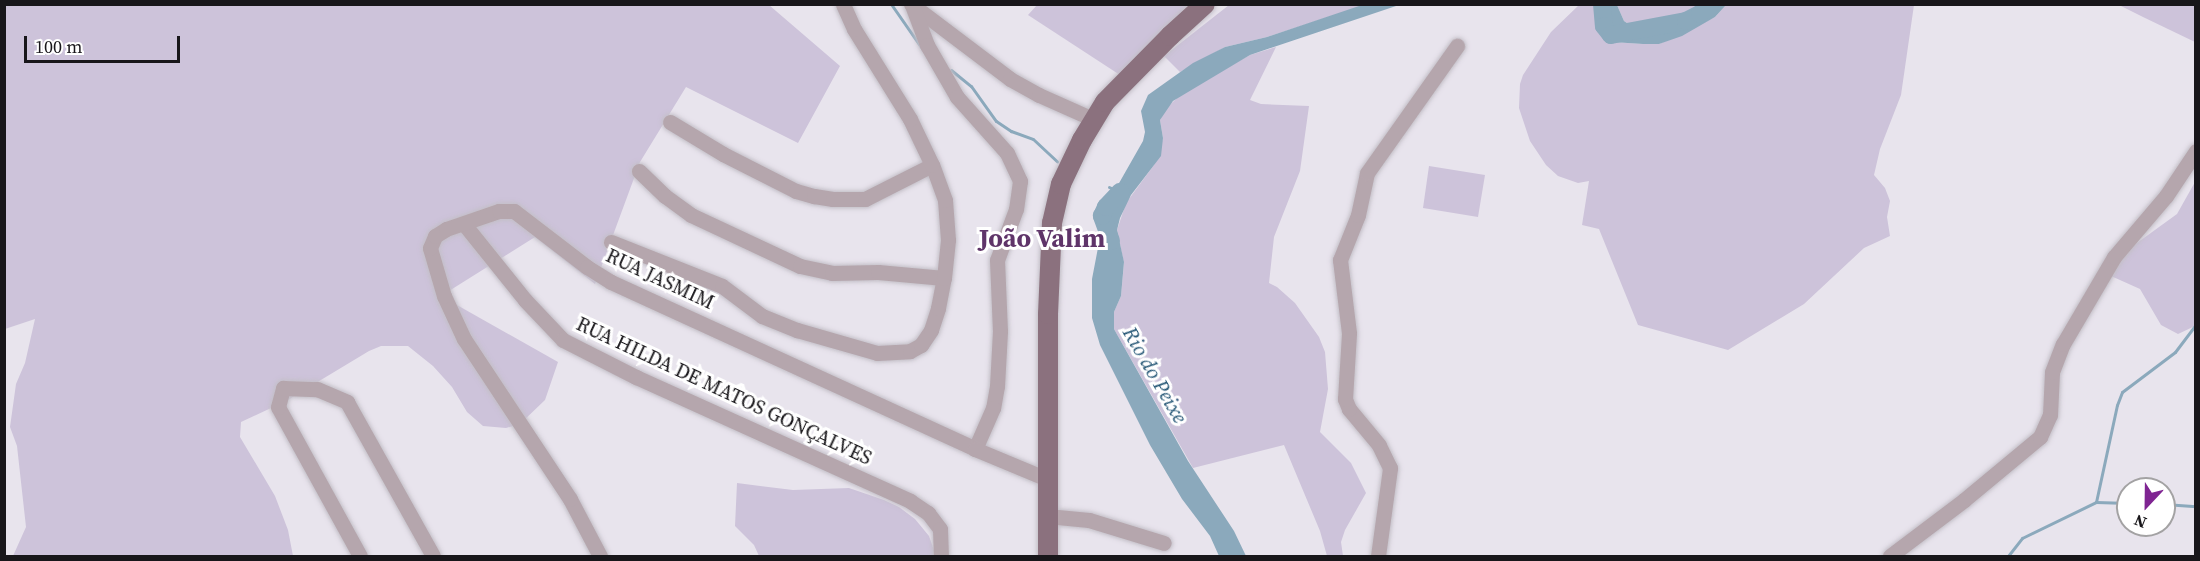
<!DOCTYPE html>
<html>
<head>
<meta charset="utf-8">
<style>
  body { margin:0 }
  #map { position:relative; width:2200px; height:561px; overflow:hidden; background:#e8e4ed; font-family:"Source Serif 4",serif }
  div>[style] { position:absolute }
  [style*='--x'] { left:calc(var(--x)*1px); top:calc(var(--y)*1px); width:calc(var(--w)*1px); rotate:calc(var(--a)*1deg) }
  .green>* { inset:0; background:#cdc3da }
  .water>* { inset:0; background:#8ba9bc }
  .stream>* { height:3px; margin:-1.5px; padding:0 1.5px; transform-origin:1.5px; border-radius:1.5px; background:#8ba9bc }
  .river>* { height:18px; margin:-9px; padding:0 9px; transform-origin:9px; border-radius:9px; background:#8ba9bc }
  .roads { filter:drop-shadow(0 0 2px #c3bfc7) drop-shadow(0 0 2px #c3bfc7) }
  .minor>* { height:15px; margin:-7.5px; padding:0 7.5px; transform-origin:7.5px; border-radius:7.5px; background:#b5a6ad }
  .major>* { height:20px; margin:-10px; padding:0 10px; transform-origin:10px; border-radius:10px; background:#8b717e }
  span { translate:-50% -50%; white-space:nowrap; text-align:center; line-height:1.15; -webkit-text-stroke:6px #fff; paint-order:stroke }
  .street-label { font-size:20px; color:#18161a }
  .water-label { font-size:21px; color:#245675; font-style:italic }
  .district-label { font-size:26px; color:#5f3469; font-weight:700 }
  .frame { position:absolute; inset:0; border:6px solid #18161a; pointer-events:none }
  .north { position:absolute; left:2116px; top:477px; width:60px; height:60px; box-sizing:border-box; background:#fff; border:2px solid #a3a2a3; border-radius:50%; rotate:202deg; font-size:16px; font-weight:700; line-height:24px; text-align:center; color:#18161a }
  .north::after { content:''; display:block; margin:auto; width:21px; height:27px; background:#7f2492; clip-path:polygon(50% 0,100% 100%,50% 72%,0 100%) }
  .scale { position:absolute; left:24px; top:36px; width:156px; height:27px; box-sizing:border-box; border:3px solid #18161a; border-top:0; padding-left:8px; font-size:18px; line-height:21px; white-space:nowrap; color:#18161a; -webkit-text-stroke:4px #fff; paint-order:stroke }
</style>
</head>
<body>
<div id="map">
  <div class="green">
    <div style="clip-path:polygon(4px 5px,769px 5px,840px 66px,798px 143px,686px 87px,640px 162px,595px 284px,535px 237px,441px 296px,558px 362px,545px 400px,520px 424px,506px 428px,483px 426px,467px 412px,452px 387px,433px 366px,408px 346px,381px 346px,369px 351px,286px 401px,241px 422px,240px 437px,275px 496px,288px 530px,293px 556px,13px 556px,26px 527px,17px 446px,10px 427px,16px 384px,25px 363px,35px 319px,5px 329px)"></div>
    <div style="clip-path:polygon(1037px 5px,1202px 5px,1120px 75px,1028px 15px)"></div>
    <div style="clip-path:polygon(1229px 5px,1365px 5px,1267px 37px,1225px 47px,1180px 72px,1164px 56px)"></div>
    <div style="clip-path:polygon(1579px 5px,1603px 5px,1608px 36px,1612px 42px,1643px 44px,1659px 44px,1715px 17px,1726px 5px,1914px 5px,1901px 95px,1880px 149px,1874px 175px,1885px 188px,1890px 201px,1887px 217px,1890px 236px,1864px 248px,1804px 304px,1728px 350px,1638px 325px,1599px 229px,1582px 225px,1589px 181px,1578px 183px,1558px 176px,1546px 165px,1530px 141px,1519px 108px,1520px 84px,1523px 75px,1551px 32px)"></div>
    <div style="clip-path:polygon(1617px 5px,1707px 5px,1681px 21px,1639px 31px,1624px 21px)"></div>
    <div style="clip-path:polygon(2119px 5px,2195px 5px,2195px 42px,2143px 17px)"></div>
    <div style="clip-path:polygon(1276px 47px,1250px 100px,1261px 104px,1309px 106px,1300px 171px,1274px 237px,1269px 283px,1277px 287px,1295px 303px,1319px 337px,1325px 352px,1328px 389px,1320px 432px,1351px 463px,1366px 493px,1345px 530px,1341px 542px,1343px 556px,1327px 556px,1320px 531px,1284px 445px,1193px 468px,1114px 329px,1114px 312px,1121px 296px,1124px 263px,1117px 230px,1126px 203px,1154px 165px,1163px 138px,1160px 120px,1164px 110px,1185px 91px,1250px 55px)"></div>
    <div style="clip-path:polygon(1429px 166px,1485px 175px,1478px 217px,1423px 208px)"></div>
    <div style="clip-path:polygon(2195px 182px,2195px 326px,2178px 334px,2161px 325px,2140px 289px,2111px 276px,2119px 256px,2177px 214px)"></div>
    <div style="clip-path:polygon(737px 483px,793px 490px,849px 488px,884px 500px,899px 507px,915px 519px,929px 536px,936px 556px,759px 556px,754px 545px,735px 526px)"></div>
  </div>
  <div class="water">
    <div style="clip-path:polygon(1365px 4px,1399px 5px,1250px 55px,1173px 101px,1160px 120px,1163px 138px,1161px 156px,1131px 195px,1120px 218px,1117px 230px,1124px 262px,1121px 296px,1114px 312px,1114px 329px,1188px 461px,1234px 531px,1246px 556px,1219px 556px,1210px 536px,1182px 499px,1150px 445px,1100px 345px,1092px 318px,1092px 279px,1106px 206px,1143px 141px,1145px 132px,1141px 111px,1148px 95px,1193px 63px,1225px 47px,1267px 37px)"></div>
    <div style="clip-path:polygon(1603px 5px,1617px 5px,1624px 21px,1639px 31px,1681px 21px,1707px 5px,1726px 5px,1715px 17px,1682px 36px,1659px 44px,1643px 44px,1612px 42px,1609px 40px)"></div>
  </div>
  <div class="stream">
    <div style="--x:891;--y:4;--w:52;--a:55.1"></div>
    <div style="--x:951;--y:70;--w:26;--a:39"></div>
    <div style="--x:971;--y:86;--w:43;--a:54.5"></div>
    <div style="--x:996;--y:121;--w:18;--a:34"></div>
    <div style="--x:1011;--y:131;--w:23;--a:20"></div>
    <div style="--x:1033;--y:139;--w:33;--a:43"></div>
    <div style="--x:1109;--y:187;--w:10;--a:24"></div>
    <div style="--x:2096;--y:502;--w:99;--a:-77.8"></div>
    <div style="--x:2117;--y:405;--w:14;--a:-69"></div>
    <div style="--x:2122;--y:392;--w:66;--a:-37"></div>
    <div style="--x:2175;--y:352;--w:35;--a:-53"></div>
    <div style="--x:2164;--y:504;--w:32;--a:4"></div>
    <div style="--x:2008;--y:556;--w:23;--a:-52"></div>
    <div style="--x:2022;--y:538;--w:82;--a:-25.9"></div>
    <div style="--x:2096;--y:502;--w:32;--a:2"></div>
  </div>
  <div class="river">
    <div style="--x:1602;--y:4;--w:22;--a:85"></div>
    <div style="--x:1604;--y:26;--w:11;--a:52"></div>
    <div style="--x:1611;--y:35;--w:76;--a:-10.6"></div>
    <div style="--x:1686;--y:21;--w:16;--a:-27"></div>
    <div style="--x:1700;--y:14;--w:14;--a:-45"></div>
    <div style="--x:1111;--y:241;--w:27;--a:-110"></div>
    <div style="--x:1102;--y:216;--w:10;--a:-66"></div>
    <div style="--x:1106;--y:207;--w:21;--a:-47"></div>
  </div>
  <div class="roads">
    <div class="minor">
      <div style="--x:911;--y:4;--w:124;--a:37.1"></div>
      <div style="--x:1010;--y:79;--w:33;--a:29"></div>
      <div style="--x:1039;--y:95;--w:59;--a:24"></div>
      <div style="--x:912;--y:5;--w:43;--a:69.4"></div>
      <div style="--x:927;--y:45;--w:60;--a:60"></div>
      <div style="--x:957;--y:97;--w:75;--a:48.2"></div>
      <div style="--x:1007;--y:153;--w:31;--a:65"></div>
      <div style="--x:1020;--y:181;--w:28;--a:98"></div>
      <div style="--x:1016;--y:209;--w:54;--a:110.4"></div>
      <div style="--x:997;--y:260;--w:71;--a:87.6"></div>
      <div style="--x:1000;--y:331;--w:55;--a:93.1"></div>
      <div style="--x:997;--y:386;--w:22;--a:100"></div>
      <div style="--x:993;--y:408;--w:45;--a:113.7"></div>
      <div style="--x:670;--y:122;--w:62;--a:31.1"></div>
      <div style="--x:723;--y:154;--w:82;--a:26.9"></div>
      <div style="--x:796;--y:191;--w:19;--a:16"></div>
      <div style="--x:814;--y:196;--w:19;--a:9"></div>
      <div style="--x:833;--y:199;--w:32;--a:0"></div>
      <div style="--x:865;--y:199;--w:75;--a:-26.9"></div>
      <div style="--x:639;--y:171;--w:36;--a:44"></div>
      <div style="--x:665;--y:196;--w:32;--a:36"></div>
      <div style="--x:691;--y:215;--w:120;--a:25.1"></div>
      <div style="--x:800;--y:266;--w:33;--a:12"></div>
      <div style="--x:832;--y:273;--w:46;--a:-1.2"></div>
      <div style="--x:878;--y:272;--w:66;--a:5.2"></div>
      <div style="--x:464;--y:224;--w:97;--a:51.2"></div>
      <div style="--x:525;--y:300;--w:55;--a:46.5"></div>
      <div style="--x:563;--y:340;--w:82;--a:26.9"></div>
      <div style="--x:636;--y:377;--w:301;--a:24.3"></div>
      <div style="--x:910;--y:501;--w:22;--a:34"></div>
      <div style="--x:928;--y:513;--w:20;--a:53"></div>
      <div style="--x:940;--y:529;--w:27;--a:88"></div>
      <div style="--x:611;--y:242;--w:119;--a:21.6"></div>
      <div style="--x:722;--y:286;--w:50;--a:36.9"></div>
      <div style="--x:762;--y:316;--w:38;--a:22"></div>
      <div style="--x:797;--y:330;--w:83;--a:16"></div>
      <div style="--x:877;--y:353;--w:33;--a:-3"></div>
      <div style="--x:910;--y:351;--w:13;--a:-29"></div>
      <div style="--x:921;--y:345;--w:18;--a:-56"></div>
      <div style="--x:931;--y:330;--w:23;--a:-72"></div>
      <div style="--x:938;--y:308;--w:31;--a:-79"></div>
      <div style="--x:944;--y:278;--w:38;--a:-84"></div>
      <div style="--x:948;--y:240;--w:40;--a:-94.3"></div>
      <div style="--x:945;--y:200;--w:37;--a:-110"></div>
      <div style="--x:932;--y:165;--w:51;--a:-115.6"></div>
      <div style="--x:910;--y:119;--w:106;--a:-121.9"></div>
      <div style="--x:854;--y:29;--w:27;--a:-114"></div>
      <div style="--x:1047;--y:516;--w:42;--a:5.4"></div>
      <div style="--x:1089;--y:520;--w:78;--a:17"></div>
      <div style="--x:360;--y:556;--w:170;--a:-118.8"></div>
      <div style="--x:278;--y:407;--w:20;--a:-75"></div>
      <div style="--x:283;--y:388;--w:34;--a:2"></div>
      <div style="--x:317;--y:389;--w:33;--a:23"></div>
      <div style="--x:347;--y:402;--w:176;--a:60.8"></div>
      <div style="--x:600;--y:556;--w:64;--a:-117.8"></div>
      <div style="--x:570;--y:499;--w:192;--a:-123.5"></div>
      <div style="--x:464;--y:339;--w:47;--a:-114.9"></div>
      <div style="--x:444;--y:296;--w:50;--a:-106.3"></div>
      <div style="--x:430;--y:248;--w:13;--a:-67"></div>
      <div style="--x:435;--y:236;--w:13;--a:-32"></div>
      <div style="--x:446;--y:229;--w:56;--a:-18.8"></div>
      <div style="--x:499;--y:211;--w:15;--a:0"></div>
      <div style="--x:514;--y:211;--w:92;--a:37.5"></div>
      <div style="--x:587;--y:267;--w:28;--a:32"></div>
      <div style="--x:611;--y:282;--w:400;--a:24.6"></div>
      <div style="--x:975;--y:449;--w:78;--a:22.6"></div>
      <div style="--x:1378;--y:556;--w:89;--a:-82.2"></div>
      <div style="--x:1390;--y:468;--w:25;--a:-116"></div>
      <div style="--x:1379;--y:445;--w:47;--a:-129.8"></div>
      <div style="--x:1349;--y:409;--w:11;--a:-112"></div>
      <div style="--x:1345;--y:399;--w:66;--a:-86.5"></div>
      <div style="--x:1349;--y:333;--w:74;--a:-97"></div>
      <div style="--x:1340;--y:260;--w:48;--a:-68.2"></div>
      <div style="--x:1358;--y:215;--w:43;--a:-77.9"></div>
      <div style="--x:1367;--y:173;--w:156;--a:-54.7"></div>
      <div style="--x:1890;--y:556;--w:93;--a:-37.1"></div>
      <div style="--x:1964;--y:500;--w:99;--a:-39.7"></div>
      <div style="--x:2040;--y:437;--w:24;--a:-66"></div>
      <div style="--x:2050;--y:415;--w:43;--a:-87.3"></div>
      <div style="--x:2052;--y:372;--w:30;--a:-69"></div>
      <div style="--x:2063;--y:344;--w:101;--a:-59.6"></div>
      <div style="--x:2114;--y:257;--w:80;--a:-49.6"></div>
      <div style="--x:2166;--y:196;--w:54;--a:-56.3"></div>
    </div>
    <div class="major">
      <div style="--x:1048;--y:556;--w:242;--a:-90"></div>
      <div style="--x:1048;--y:314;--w:91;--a:-87.5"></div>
      <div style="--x:1052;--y:223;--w:40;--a:-77"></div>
      <div style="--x:1061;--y:184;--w:49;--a:-64.5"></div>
      <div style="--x:1082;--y:140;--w:44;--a:-58.8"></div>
      <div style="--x:1105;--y:102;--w:93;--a:-45.4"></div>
      <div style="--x:1170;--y:36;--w:47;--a:-42.4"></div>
    </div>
  </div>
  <div class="street-label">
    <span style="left:660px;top:279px;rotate:25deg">RUA JASMIM</span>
    <span style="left:724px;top:391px;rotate:25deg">RUA HILDA DE MATOS GONÇALVES</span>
  </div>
  <div class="water-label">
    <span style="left:1155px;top:375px;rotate:60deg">Rio do Peixe</span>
  </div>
  <div class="district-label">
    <span style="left:1042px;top:239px">João Valim</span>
  </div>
  <div class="frame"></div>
  <div class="north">N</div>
  <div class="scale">100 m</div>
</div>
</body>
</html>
